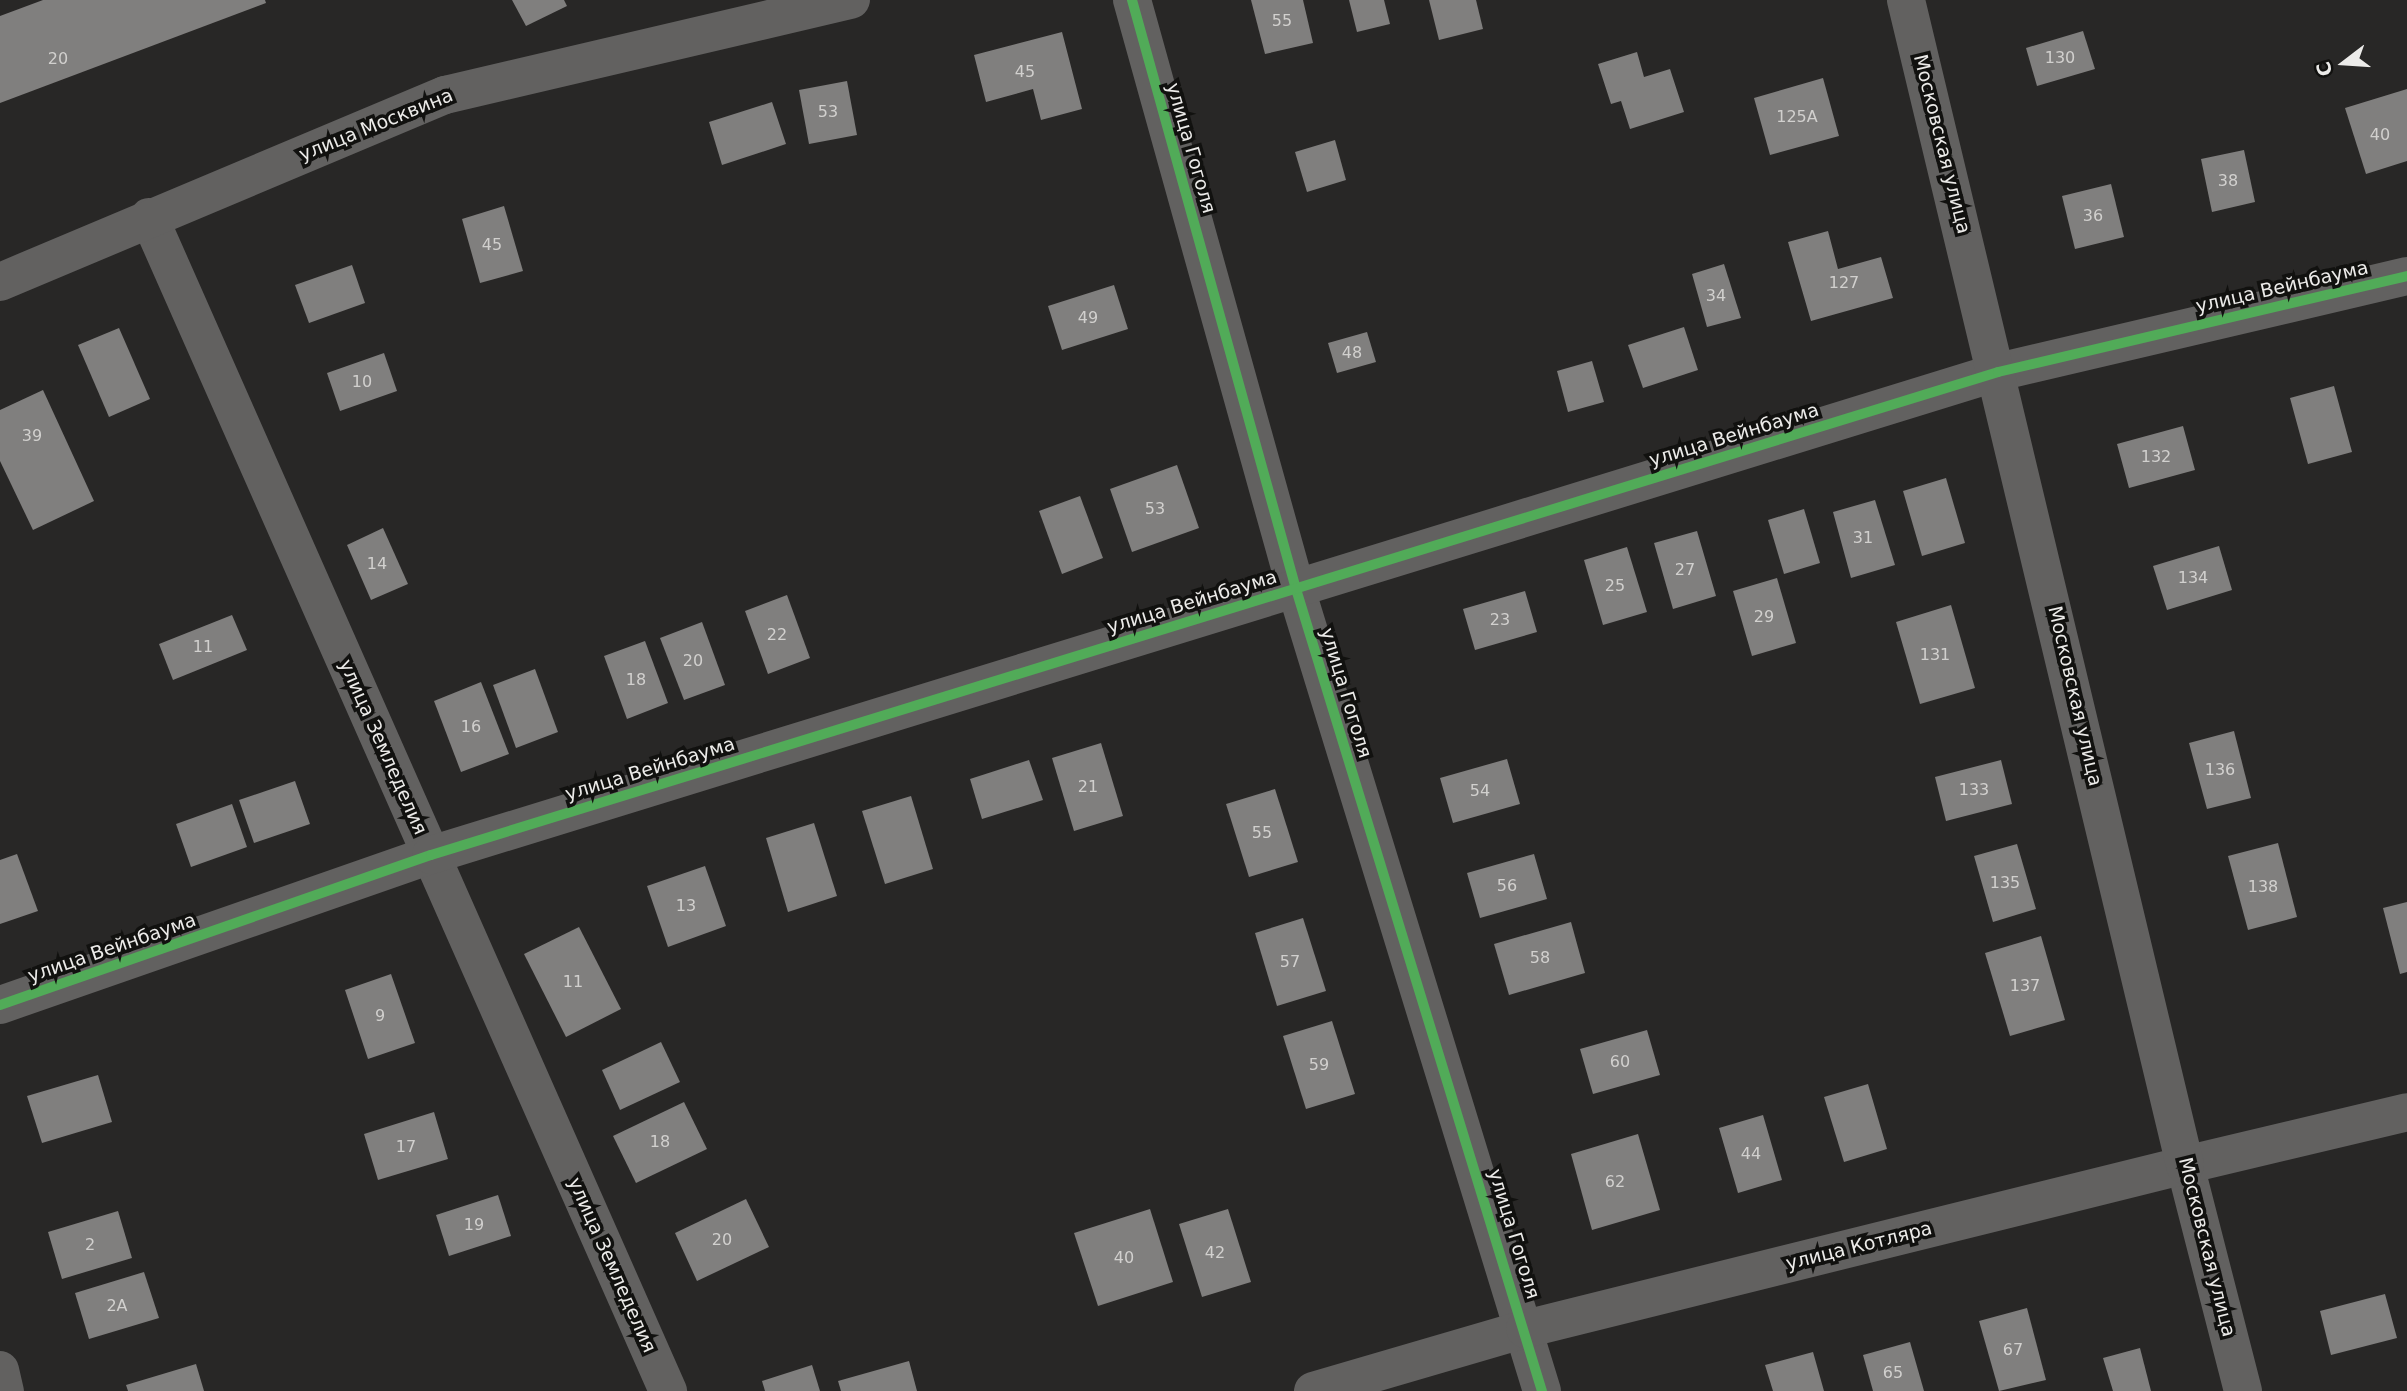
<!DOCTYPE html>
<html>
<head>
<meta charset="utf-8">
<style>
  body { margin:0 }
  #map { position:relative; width:2407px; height:1391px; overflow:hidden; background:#282726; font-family:"DejaVu Sans",sans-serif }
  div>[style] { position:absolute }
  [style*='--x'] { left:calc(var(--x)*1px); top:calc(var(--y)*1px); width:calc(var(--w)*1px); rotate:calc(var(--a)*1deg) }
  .building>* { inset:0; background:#807f7e }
  .street>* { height:38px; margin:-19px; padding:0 19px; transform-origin:19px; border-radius:19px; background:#626160 }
  .secondary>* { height:38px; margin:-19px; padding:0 19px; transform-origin:19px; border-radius:19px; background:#626160 }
  .cycleway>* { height:10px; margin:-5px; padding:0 5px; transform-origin:5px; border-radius:5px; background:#51ab58 }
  span { translate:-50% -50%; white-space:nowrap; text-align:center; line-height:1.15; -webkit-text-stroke:7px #11110f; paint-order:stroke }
  .number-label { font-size:16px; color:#d1d0ce }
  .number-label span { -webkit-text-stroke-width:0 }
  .street-label { font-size:19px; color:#ecebe9 }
  .north { position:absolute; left:2309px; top:28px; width:70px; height:70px; -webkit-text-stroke:5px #11110f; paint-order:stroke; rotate:253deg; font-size:19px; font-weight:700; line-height:28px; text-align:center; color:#ecebe9 }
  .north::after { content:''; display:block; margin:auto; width:24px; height:32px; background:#ecebe9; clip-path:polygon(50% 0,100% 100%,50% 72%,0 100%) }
</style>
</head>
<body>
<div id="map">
  <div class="building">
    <div style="clip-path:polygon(43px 0,265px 0,266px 3px,0 103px,0 16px)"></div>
    <div style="clip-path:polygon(512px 0,564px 0,567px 6px,526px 26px)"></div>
    <div style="clip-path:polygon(1251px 0,1303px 0,1313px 43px,1265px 54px)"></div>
    <div style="clip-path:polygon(1349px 0,1384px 0,1390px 24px,1357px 32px)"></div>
    <div style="clip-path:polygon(1429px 0,1476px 0,1483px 29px,1439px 40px)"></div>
    <div style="clip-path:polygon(2083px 31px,2095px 69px,2037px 86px,2026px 48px)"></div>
    <div style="clip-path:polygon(1062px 32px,1082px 109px,1041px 120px,1033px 89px,986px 102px,974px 55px)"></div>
    <div style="clip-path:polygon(1637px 52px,1644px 77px,1670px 69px,1684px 112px,1630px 129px,1621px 101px,1611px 104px,1598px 64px)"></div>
    <div style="clip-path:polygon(1823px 78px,1839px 136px,1770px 155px,1754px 98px)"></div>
    <div style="clip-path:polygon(847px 81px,857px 135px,809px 144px,799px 90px)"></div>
    <div style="clip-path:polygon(2407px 89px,2407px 161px,2366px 174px,2345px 108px)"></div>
    <div style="clip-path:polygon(772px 102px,786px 144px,722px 165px,709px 122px)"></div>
    <div style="clip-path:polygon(1335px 140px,1346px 180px,1307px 192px,1295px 152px)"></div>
    <div style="clip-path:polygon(2244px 150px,2255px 202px,2212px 212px,2201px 159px)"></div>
    <div style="clip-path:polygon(2111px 184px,2124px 237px,2075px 249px,2062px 196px)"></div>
    <div style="clip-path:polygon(504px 206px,523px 271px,480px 283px,462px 219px)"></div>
    <div style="clip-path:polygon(1828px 231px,1838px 269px,1881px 257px,1893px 298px,1811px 321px,1788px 242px)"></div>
    <div style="clip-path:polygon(1724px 264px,1741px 318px,1707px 327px,1692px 274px)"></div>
    <div style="clip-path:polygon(352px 265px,365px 303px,309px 323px,295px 285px)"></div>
    <div style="clip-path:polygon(1114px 285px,1128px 329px,1062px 350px,1048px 306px)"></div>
    <div style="clip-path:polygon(1684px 327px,1698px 370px,1643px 388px,1628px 345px)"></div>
    <div style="clip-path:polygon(119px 328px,150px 399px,109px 417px,78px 345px)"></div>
    <div style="clip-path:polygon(1367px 332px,1376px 362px,1337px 373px,1328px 343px)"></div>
    <div style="clip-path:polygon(384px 353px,397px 391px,340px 411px,327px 373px)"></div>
    <div style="clip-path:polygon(1592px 361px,1604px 402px,1568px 412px,1557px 371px)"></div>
    <div style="clip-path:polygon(2334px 386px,2352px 452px,2308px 464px,2290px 398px)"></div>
    <div style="clip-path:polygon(43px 390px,94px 501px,33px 530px,0 461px,0 410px)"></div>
    <div style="clip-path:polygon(2183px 426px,2195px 470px,2129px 488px,2117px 444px)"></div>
    <div style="clip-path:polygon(1177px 465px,1199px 528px,1132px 552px,1110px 489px)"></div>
    <div style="clip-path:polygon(1946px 478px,1965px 543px,1922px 556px,1903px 491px)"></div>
    <div style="clip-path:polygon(1080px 496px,1103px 558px,1062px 574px,1039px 511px)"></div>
    <div style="clip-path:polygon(1875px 500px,1895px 565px,1851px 578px,1833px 512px)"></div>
    <div style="clip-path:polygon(1804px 509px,1820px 563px,1784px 574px,1768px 520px)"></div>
    <div style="clip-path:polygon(383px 528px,408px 584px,371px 600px,347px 545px)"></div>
    <div style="clip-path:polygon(1697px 531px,1716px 596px,1673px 609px,1654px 543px)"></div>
    <div style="clip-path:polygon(2219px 546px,2232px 590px,2167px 610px,2153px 566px)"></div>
    <div style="clip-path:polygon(1627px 547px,1647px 612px,1603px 625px,1584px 560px)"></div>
    <div style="clip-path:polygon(1777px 578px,1796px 643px,1752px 656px,1733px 591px)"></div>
    <div style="clip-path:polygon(1525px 591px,1537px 632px,1475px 650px,1463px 609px)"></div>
    <div style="clip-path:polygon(787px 595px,810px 658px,768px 674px,745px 611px)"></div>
    <div style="clip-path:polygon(1951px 605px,1975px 688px,1920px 704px,1896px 622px)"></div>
    <div style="clip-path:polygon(232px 615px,247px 650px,173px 680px,159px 644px)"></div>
    <div style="clip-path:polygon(702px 622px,725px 685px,684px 700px,660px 638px)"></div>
    <div style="clip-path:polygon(645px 641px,668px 703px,627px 719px,604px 656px)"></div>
    <div style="clip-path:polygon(535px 669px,558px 732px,516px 748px,493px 685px)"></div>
    <div style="clip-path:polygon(481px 682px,509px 754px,461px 772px,434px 701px)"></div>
    <div style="clip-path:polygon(2234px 731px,2251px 798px,2207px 809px,2189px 743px)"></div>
    <div style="clip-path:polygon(1101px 743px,1123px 816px,1074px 831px,1052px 758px)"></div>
    <div style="clip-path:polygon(1507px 759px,1520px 804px,1453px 823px,1440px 778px)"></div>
    <div style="clip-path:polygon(1029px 760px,1043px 800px,982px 819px,970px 779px)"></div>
    <div style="clip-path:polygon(2001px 760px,2012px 804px,1946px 821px,1935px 777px)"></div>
    <div style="clip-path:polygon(295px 781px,310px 824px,254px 843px,239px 800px)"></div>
    <div style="clip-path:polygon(1275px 789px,1298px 862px,1249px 877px,1226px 804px)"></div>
    <div style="clip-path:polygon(911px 796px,933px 869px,885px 884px,862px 811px)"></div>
    <div style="clip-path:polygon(232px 804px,247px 847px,191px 867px,176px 824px)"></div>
    <div style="clip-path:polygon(814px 823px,837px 896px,788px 912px,766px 838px)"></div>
    <div style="clip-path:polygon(2278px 843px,2297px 917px,2248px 930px,2228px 856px)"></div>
    <div style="clip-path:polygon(2017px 844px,2036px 909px,1993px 922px,1974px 856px)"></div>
    <div style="clip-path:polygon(17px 854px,38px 911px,0 924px,0 860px)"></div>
    <div style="clip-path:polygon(1534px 854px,1547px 899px,1480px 918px,1467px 873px)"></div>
    <div style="clip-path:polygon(705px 866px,726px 926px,668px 947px,647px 886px)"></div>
    <div style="clip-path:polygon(2407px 902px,2407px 972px,2400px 974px,2383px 908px)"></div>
    <div style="clip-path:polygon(1303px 918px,1326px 991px,1277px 1006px,1255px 933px)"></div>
    <div style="clip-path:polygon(1571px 922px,1585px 973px,1509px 995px,1494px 944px)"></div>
    <div style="clip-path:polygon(579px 927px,621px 1009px,566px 1037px,524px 954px)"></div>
    <div style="clip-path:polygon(2041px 936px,2065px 1020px,2010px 1036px,1985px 953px)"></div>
    <div style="clip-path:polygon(391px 974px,415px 1043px,368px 1059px,345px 990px)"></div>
    <div style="clip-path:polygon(1332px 1021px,1355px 1094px,1306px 1109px,1283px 1036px)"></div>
    <div style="clip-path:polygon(1647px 1030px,1660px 1075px,1593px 1094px,1580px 1049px)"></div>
    <div style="clip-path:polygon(661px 1042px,680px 1082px,620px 1110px,602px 1070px)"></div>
    <div style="clip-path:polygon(98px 1075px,112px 1122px,42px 1143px,27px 1096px)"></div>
    <div style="clip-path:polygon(1868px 1084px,1887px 1149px,1844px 1162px,1824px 1097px)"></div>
    <div style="clip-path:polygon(684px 1102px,707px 1149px,636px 1183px,613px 1136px)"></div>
    <div style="clip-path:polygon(434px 1112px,448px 1159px,378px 1180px,364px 1134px)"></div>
    <div style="clip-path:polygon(1763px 1115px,1782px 1180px,1738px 1193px,1719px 1128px)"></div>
    <div style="clip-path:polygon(1638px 1134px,1660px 1210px,1592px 1230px,1571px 1154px)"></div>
    <div style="clip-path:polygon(498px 1195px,511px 1236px,449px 1256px,436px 1215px)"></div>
    <div style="clip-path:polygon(746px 1199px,769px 1247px,697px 1281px,675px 1233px)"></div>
    <div style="clip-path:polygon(1150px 1209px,1173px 1282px,1098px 1306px,1074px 1233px)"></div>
    <div style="clip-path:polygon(1228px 1209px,1251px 1282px,1202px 1297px,1179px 1224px)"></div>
    <div style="clip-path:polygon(118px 1211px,132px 1258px,62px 1279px,48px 1232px)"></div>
    <div style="clip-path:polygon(144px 1272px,159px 1318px,89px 1339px,75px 1293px)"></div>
    <div style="clip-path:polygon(2385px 1294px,2397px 1338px,2331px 1355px,2320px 1311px)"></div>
    <div style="clip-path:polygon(2027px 1308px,2046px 1380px,1999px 1391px,1979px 1321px)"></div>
    <div style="clip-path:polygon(1910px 1342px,1924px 1391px,1873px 1391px,1863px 1355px)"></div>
    <div style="clip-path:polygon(2140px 1348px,2151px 1391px,2113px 1391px,2103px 1358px)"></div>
    <div style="clip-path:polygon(1813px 1352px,1824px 1391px,1773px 1391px,1765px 1365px)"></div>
    <div style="clip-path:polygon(909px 1361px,917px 1391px,841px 1391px,838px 1381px)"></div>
    <div style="clip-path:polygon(196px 1364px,204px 1391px,128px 1391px,126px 1385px)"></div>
    <div style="clip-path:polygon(812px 1365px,820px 1391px,765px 1391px,762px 1381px)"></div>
  </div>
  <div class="street">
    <div style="--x:1132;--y:0;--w:611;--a:74.44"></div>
    <div style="--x:1296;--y:589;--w:839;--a:72.95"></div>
    <div style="--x:149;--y:217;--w:1284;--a:66.15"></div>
    <div style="--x:0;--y:282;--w:483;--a:-22.8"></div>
    <div style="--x:445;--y:95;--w:417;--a:-13.2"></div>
    <div style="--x:0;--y:1005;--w:456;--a:-19.2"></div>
    <div style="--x:431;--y:855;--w:1640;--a:-17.13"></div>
    <div style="--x:1998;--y:372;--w:420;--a:-13.2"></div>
    <div style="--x:0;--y:1370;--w:22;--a:77"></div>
    <div style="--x:2243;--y:1391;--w:233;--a:-104.4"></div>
    <div style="--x:2185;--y:1165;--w:228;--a:-13.4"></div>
  </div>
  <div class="secondary">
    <div style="--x:1313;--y:1391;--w:221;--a:-16.3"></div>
    <div style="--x:1525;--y:1329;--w:680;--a:-13.95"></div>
    <div style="--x:2185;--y:1165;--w:1198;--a:-103.47"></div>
  </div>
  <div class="cycleway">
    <div style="--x:1132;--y:0;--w:611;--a:74.44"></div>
    <div style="--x:1296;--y:589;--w:839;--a:72.95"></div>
    <div style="--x:0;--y:1005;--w:456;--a:-19.2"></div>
    <div style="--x:431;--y:855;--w:1640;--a:-17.13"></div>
    <div style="--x:1998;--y:372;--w:420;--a:-13.2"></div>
  </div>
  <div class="number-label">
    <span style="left:1282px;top:21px">55</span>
    <span style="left:2060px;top:58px">130</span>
    <span style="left:58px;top:59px">20</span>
    <span style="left:1025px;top:72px">45</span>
    <span style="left:828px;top:112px">53</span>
    <span style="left:1797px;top:117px">125А</span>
    <span style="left:2380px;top:135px">40</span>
    <span style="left:2228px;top:181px">38</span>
    <span style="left:2093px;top:216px">36</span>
    <span style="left:492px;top:245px">45</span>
    <span style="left:1844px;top:283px">127</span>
    <span style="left:1716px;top:296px">34</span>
    <span style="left:1088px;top:318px">49</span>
    <span style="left:1352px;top:353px">48</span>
    <span style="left:362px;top:382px">10</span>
    <span style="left:32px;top:436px">39</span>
    <span style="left:2156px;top:457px">132</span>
    <span style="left:1155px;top:509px">53</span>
    <span style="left:1863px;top:538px">31</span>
    <span style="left:377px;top:564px">14</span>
    <span style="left:1685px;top:570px">27</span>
    <span style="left:2193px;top:578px">134</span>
    <span style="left:1615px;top:586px">25</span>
    <span style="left:1764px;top:617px">29</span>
    <span style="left:1500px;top:620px">23</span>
    <span style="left:777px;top:635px">22</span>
    <span style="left:203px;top:647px">11</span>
    <span style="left:1935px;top:655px">131</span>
    <span style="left:693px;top:661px">20</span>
    <span style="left:636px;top:680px">18</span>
    <span style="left:471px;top:727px">16</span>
    <span style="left:2220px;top:770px">136</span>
    <span style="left:1088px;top:787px">21</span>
    <span style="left:1974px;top:790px">133</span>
    <span style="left:1480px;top:791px">54</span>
    <span style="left:1262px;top:833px">55</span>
    <span style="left:2005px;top:883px">135</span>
    <span style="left:1507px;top:886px">56</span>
    <span style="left:2263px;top:887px">138</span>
    <span style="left:686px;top:906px">13</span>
    <span style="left:1540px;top:958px">58</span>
    <span style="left:1290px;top:962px">57</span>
    <span style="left:573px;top:982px">11</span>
    <span style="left:2025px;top:986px">137</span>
    <span style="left:380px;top:1016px">9</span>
    <span style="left:1620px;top:1062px">60</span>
    <span style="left:1319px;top:1065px">59</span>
    <span style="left:660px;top:1142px">18</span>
    <span style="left:406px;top:1147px">17</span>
    <span style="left:1751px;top:1154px">44</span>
    <span style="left:1615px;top:1182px">62</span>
    <span style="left:474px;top:1225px">19</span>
    <span style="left:722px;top:1240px">20</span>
    <span style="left:90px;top:1245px">2</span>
    <span style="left:1215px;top:1253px">42</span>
    <span style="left:1124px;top:1258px">40</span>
    <span style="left:117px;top:1306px">2А</span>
    <span style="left:2013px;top:1350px">67</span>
    <span style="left:1893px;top:1373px">65</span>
  </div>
  <div class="street-label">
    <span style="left:376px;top:125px;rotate:-22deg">улица Москвина</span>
    <span style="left:1942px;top:144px;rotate:76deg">Московская улица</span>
    <span style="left:1191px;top:148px;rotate:74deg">улица Гоголя</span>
    <span style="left:2282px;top:287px;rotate:-13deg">улица Вейнбаума</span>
    <span style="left:1734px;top:435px;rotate:-17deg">улица Вейнбаума</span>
    <span style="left:1192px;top:602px;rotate:-17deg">улица Вейнбаума</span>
    <span style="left:1346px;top:693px;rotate:73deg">улица Гоголя</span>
    <span style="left:2075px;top:696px;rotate:77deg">Московская улица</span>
    <span style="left:383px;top:747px;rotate:66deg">улица Земледелия</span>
    <span style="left:650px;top:769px;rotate:-17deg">улица Вейнбаума</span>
    <span style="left:112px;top:948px;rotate:-19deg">улица Вейнбаума</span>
    <span style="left:1514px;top:1234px;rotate:73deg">улица Гоголя</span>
    <span style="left:1859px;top:1246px;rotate:-14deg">улица Котляра</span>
    <span style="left:2207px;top:1247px;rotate:76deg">Московская улица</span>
    <span style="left:612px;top:1265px;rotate:66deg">улица Земледелия</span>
  </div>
  <div class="north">С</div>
</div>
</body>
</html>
